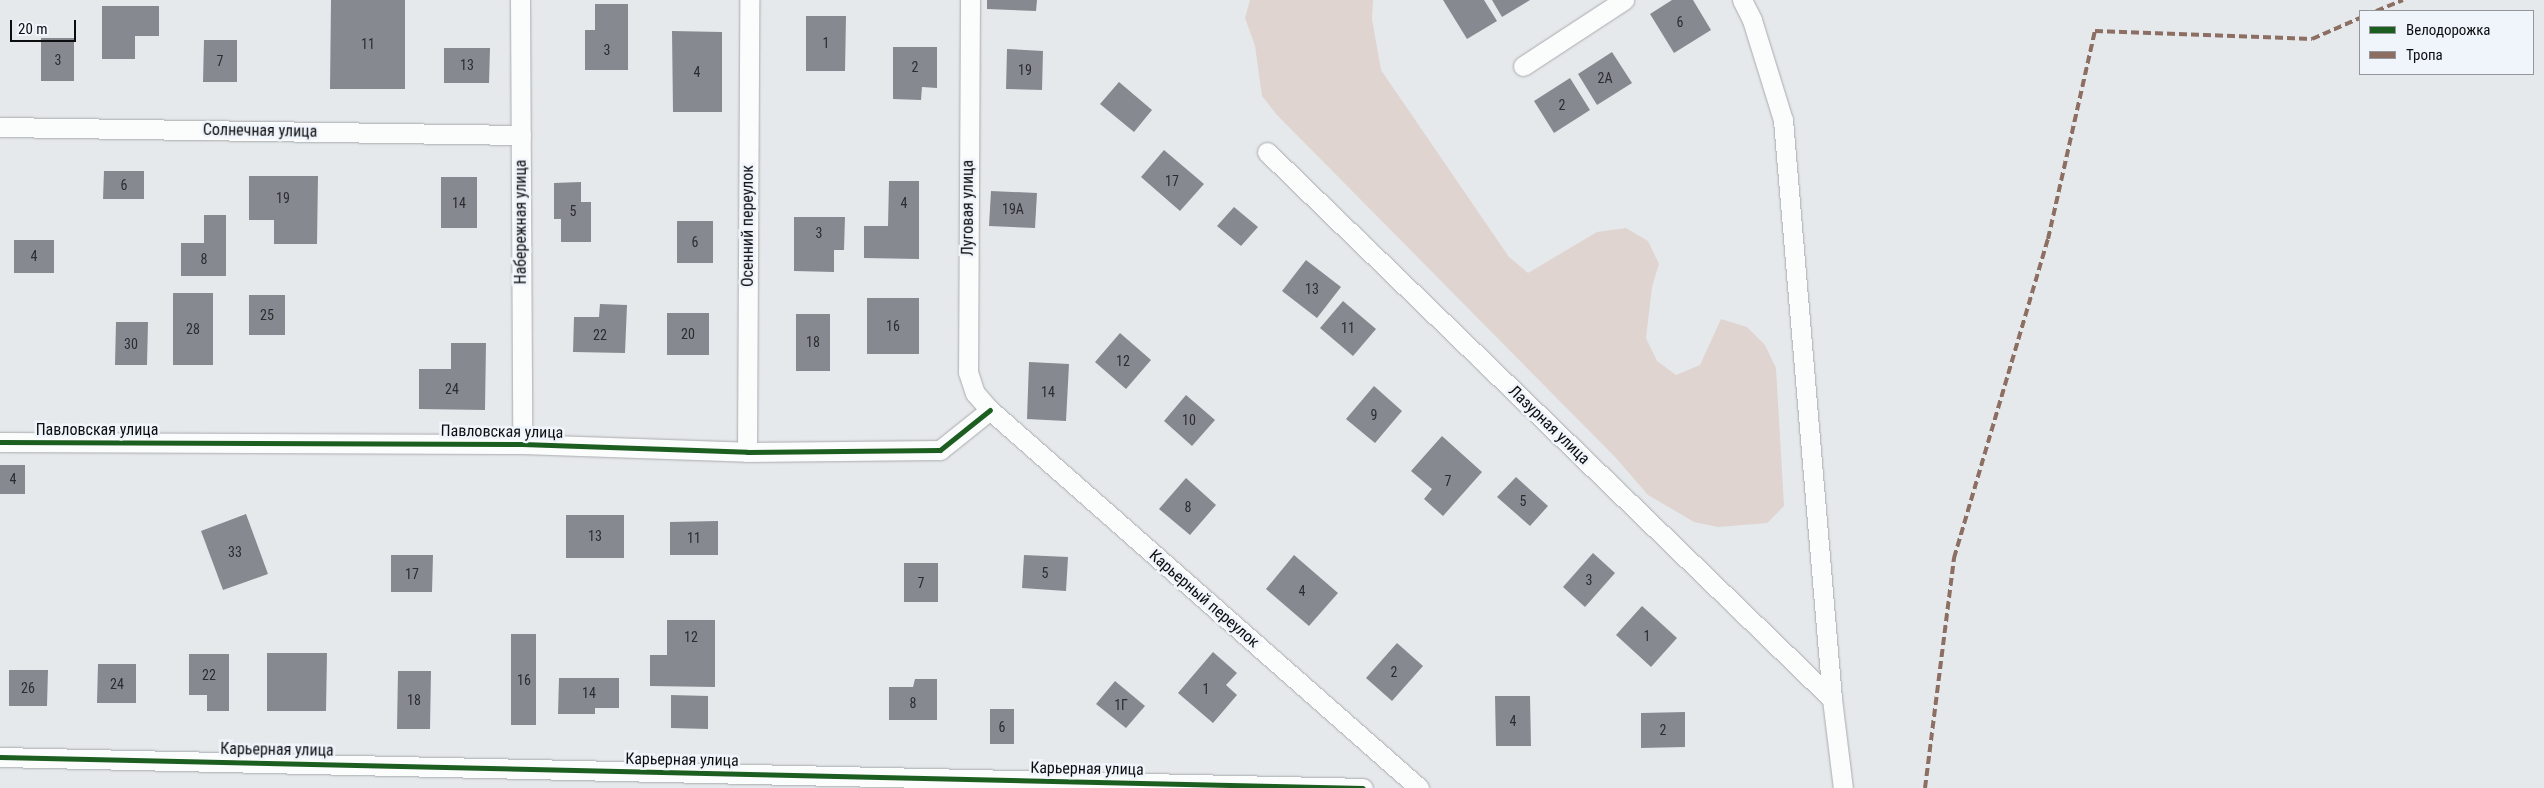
<!DOCTYPE html>
<html>
<head>
<meta charset="utf-8">
<style>
  body { margin:0 }
  #map { position:relative; width:2544px; height:788px; overflow:hidden; background:#e6e9ec; font-family:"Roboto Condensed",sans-serif }
  div>[style] { position:absolute }
  [style*='--x'] { left:calc(var(--x)*1px); top:calc(var(--y)*1px); width:calc(var(--w)*1px); rotate:calc(var(--a)*1deg) }
  .green>* { inset:0; background:#dfd4d0 }
  .building>* { inset:0; background:#868a90 }
  .roads { filter:drop-shadow(0 0 1px #a9abad) drop-shadow(0 0 1px #a9abad) }
  .street>* { height:19px; margin:-9.5px; padding:0 9.5px; transform-origin:9.5px; border-radius:9.5px; background:#fbfcfc }
  .quiet>* { height:4px; margin-top:-2px; transform-origin:0; background:repeating-linear-gradient(90deg,#8d6e63 0 8px,transparent 0 12px) }
  .cycleway>* { height:5px; margin:-2.5px; padding:0 2.5px; transform-origin:2.5px; border-radius:2.5px; background:#1b5e20 }
  span { translate:-50% -50%; white-space:nowrap; text-align:center; line-height:1.15; -webkit-text-stroke:5px #f0f5fc; paint-order:stroke }
  .number-label { font-size:14px; color:#2a2c2f }
  .number-label span { -webkit-text-stroke-width:0 }
  .street-label { font-size:16px; color:#0b0d0f }
  .legend { position:absolute; left:2359px; top:10px; width:175px; height:65px; box-sizing:border-box; background:#f0f5fc; border:1px solid #94989d; margin:0; padding:6px 9px; list-style:none; font-size:15px; color:#0b0d0f }
  .legend li { display:flex; align-items:center; gap:10px; height:25px }
  .legend b { width:25px; border:1px solid #94989d }
  .scale { position:absolute; left:10px; top:20px; width:66px; height:22px; box-sizing:border-box; border:2px solid #0b0d0f; border-top:0; padding-left:6px; font-size:15px; line-height:18px; white-space:nowrap; color:#0b0d0f; -webkit-text-stroke:4px #f0f5fc; paint-order:stroke }
</style>
</head>
<body>
<div id="map">
  <div class="green">
    <div style="clip-path:polygon(1250px 0,1373px 0,1372px 19px,1381px 70px,1509px 257px,1528px 273px,1597px 232px,1626px 228px,1648px 241px,1659px 264px,1652px 287px,1646px 338px,1657px 361px,1676px 375px,1700px 365px,1721px 319px,1747px 327px,1765px 345px,1776px 368px,1784px 506px,1767px 523px,1718px 527px,1694px 522px,1648px 495px,1616px 458px,1277px 115px,1262px 96px,1255px 46px,1245px 18px)"></div>
  </div>
  <div class="building">
    <div style="clip-path:polygon(331px 0,405px 0,405px 89px,330px 89px)"></div>
    <div style="clip-path:polygon(987px 0,1037px 0,1036px 11px,987px 9px)"></div>
    <div style="clip-path:polygon(1443px 0,1484px 0,1497px 21px,1467px 39px)"></div>
    <div style="clip-path:polygon(1492px 0,1530px 0,1502px 17px)"></div>
    <div style="clip-path:polygon(1672px 0,1693px 0,1711px 30px,1674px 53px,1650px 14px)"></div>
    <div style="clip-path:polygon(595px 4px,628px 4px,628px 70px,585px 70px,585px 30px,595px 30px)"></div>
    <div style="clip-path:polygon(102px 6px,159px 6px,159px 36px,135px 36px,135px 59px,102px 59px)"></div>
    <div style="clip-path:polygon(806px 16px,846px 16px,845px 71px,806px 71px)"></div>
    <div style="clip-path:polygon(672px 31px,722px 32px,722px 112px,673px 112px)"></div>
    <div style="clip-path:polygon(41px 38px,74px 38px,74px 81px,41px 81px)"></div>
    <div style="clip-path:polygon(204px 40px,237px 40px,237px 82px,203px 82px)"></div>
    <div style="clip-path:polygon(893px 47px,937px 47px,937px 88px,922px 87px,921px 100px,893px 99px)"></div>
    <div style="clip-path:polygon(444px 48px,490px 48px,489px 83px,444px 83px)"></div>
    <div style="clip-path:polygon(1007px 49px,1043px 51px,1042px 90px,1006px 89px)"></div>
    <div style="clip-path:polygon(1612px 52px,1632px 83px,1597px 105px,1578px 74px)"></div>
    <div style="clip-path:polygon(1570px 78px,1590px 110px,1554px 133px,1534px 101px)"></div>
    <div style="clip-path:polygon(1119px 82px,1152px 110px,1134px 132px,1100px 104px)"></div>
    <div style="clip-path:polygon(1164px 150px,1204px 184px,1180px 211px,1141px 177px)"></div>
    <div style="clip-path:polygon(104px 171px,144px 171px,144px 199px,103px 199px)"></div>
    <div style="clip-path:polygon(249px 176px,318px 176px,317px 244px,274px 244px,274px 220px,249px 220px)"></div>
    <div style="clip-path:polygon(441px 177px,477px 177px,477px 228px,441px 228px)"></div>
    <div style="clip-path:polygon(889px 181px,919px 181px,919px 259px,864px 258px,864px 226px,888px 226px)"></div>
    <div style="clip-path:polygon(581px 182px,581px 202px,591px 202px,591px 242px,561px 242px,561px 219px,554px 219px,554px 183px)"></div>
    <div style="clip-path:polygon(991px 191px,1037px 193px,1035px 228px,989px 226px)"></div>
    <div style="clip-path:polygon(1234px 207px,1258px 227px,1241px 246px,1217px 226px)"></div>
    <div style="clip-path:polygon(204px 215px,226px 215px,226px 276px,181px 276px,181px 243px,204px 243px)"></div>
    <div style="clip-path:polygon(794px 217px,845px 217px,844px 250px,834px 250px,834px 272px,794px 271px)"></div>
    <div style="clip-path:polygon(677px 221px,713px 221px,713px 263px,677px 263px)"></div>
    <div style="clip-path:polygon(14px 240px,54px 240px,54px 273px,14px 273px)"></div>
    <div style="clip-path:polygon(1306px 260px,1341px 287px,1317px 318px,1282px 291px)"></div>
    <div style="clip-path:polygon(173px 293px,213px 293px,213px 365px,173px 365px)"></div>
    <div style="clip-path:polygon(249px 295px,285px 295px,285px 335px,249px 335px)"></div>
    <div style="clip-path:polygon(867px 298px,919px 298px,919px 354px,867px 354px)"></div>
    <div style="clip-path:polygon(1343px 301px,1376px 329px,1353px 356px,1320px 328px)"></div>
    <div style="clip-path:polygon(600px 304px,627px 305px,625px 353px,573px 352px,574px 317px,599px 317px)"></div>
    <div style="clip-path:polygon(667px 313px,709px 313px,709px 355px,667px 355px)"></div>
    <div style="clip-path:polygon(796px 314px,830px 314px,830px 371px,796px 371px)"></div>
    <div style="clip-path:polygon(116px 322px,148px 322px,147px 365px,115px 365px)"></div>
    <div style="clip-path:polygon(1120px 333px,1151px 360px,1126px 389px,1095px 362px)"></div>
    <div style="clip-path:polygon(451px 343px,486px 343px,485px 410px,419px 409px,419px 369px,451px 369px)"></div>
    <div style="clip-path:polygon(1029px 362px,1069px 364px,1066px 421px,1027px 419px)"></div>
    <div style="clip-path:polygon(1374px 386px,1402px 411px,1375px 443px,1346px 419px)"></div>
    <div style="clip-path:polygon(1186px 395px,1215px 420px,1192px 446px,1164px 421px)"></div>
    <div style="clip-path:polygon(1442px 436px,1482px 472px,1443px 516px,1424px 499px,1432px 489px,1411px 471px)"></div>
    <div style="clip-path:polygon(0 465px,25px 465px,25px 494px,0 494px)"></div>
    <div style="clip-path:polygon(1516px 477px,1548px 506px,1530px 526px,1497px 497px)"></div>
    <div style="clip-path:polygon(1186px 478px,1216px 505px,1190px 535px,1159px 509px)"></div>
    <div style="clip-path:polygon(246px 514px,268px 574px,223px 590px,201px 531px)"></div>
    <div style="clip-path:polygon(566px 515px,624px 515px,624px 558px,566px 558px)"></div>
    <div style="clip-path:polygon(718px 521px,718px 555px,670px 555px,670px 522px)"></div>
    <div style="clip-path:polygon(1593px 553px,1615px 573px,1585px 607px,1563px 587px)"></div>
    <div style="clip-path:polygon(391px 555px,433px 555px,432px 592px,391px 592px)"></div>
    <div style="clip-path:polygon(1024px 555px,1068px 557px,1066px 591px,1022px 588px)"></div>
    <div style="clip-path:polygon(1294px 555px,1338px 593px,1309px 626px,1266px 589px)"></div>
    <div style="clip-path:polygon(904px 563px,938px 563px,938px 602px,904px 602px)"></div>
    <div style="clip-path:polygon(1642px 606px,1677px 638px,1651px 667px,1616px 635px)"></div>
    <div style="clip-path:polygon(667px 620px,715px 620px,715px 687px,650px 686px,650px 655px,667px 655px)"></div>
    <div style="clip-path:polygon(511px 634px,536px 634px,536px 725px,511px 725px)"></div>
    <div style="clip-path:polygon(1397px 643px,1423px 666px,1392px 701px,1366px 678px)"></div>
    <div style="clip-path:polygon(1213px 652px,1237px 673px,1226px 685px,1237px 695px,1213px 723px,1178px 693px)"></div>
    <div style="clip-path:polygon(267px 653px,327px 653px,326px 711px,267px 711px)"></div>
    <div style="clip-path:polygon(189px 654px,229px 654px,229px 711px,207px 711px,207px 695px,189px 695px)"></div>
    <div style="clip-path:polygon(98px 664px,136px 664px,136px 703px,97px 703px)"></div>
    <div style="clip-path:polygon(9px 670px,48px 670px,47px 706px,9px 706px)"></div>
    <div style="clip-path:polygon(398px 671px,431px 671px,430px 729px,397px 729px)"></div>
    <div style="clip-path:polygon(559px 678px,619px 678px,619px 708px,595px 708px,595px 714px,558px 714px)"></div>
    <div style="clip-path:polygon(915px 679px,937px 679px,937px 720px,889px 720px,889px 687px,913px 687px)"></div>
    <div style="clip-path:polygon(1115px 681px,1145px 706px,1126px 728px,1096px 704px)"></div>
    <div style="clip-path:polygon(671px 695px,708px 696px,708px 729px,671px 728px)"></div>
    <div style="clip-path:polygon(1495px 696px,1530px 696px,1531px 746px,1496px 746px)"></div>
    <div style="clip-path:polygon(990px 709px,1014px 709px,1014px 744px,990px 744px)"></div>
    <div style="clip-path:polygon(1685px 712px,1685px 747px,1641px 748px,1641px 713px)"></div>
  </div>
  <div class="roads">
    <div class="street">
      <div style="--x:520;--y:0;--w:444;--a:89.7"></div>
      <div style="--x:970;--y:0;--w:372;--a:90.3"></div>
      <div style="--x:968;--y:372;--w:22;--a:72"></div>
      <div style="--x:975;--y:393;--w:23;--a:49"></div>
      <div style="--x:990;--y:410;--w:572;--a:41.38"></div>
      <div style="--x:1742;--y:0;--w:22;--a:63"></div>
      <div style="--x:1752;--y:20;--w:105;--a:72.8"></div>
      <div style="--x:1783;--y:120;--w:581;--a:85.16"></div>
      <div style="--x:1832;--y:699;--w:90;--a:83"></div>
      <div style="--x:1523;--y:66;--w:121;--a:-33.2"></div>
      <div style="--x:0;--y:127;--w:521;--a:0.88"></div>
      <div style="--x:1267;--y:152;--w:786;--a:44.07"></div>
      <div style="--x:0;--y:442;--w:522;--a:0.22"></div>
      <div style="--x:522;--y:444;--w:225;--a:2"></div>
      <div style="--x:747;--y:452;--w:193;--a:-0.6"></div>
      <div style="--x:940;--y:450;--w:64;--a:-38.7"></div>
      <div style="--x:747;--y:452;--w:452;--a:-89.7"></div>
      <div style="--x:0;--y:757;--w:1363;--a:1.3"></div>
    </div>
  </div>
  <div class="quiet">
    <div style="--x:2376;--y:11;--w:29;--a:-22"></div>
    <div style="--x:1925;--y:788;--w:232;--a:-82.8"></div>
    <div style="--x:1954;--y:558;--w:333;--a:-73.6"></div>
    <div style="--x:2048;--y:239;--w:213;--a:-77.3"></div>
    <div style="--x:2095;--y:31;--w:217;--a:2.1"></div>
    <div style="--x:2312;--y:39;--w:52;--a:-23.6"></div>
  </div>
  <div class="cycleway">
    <div style="--x:0;--y:442;--w:522;--a:0.22"></div>
    <div style="--x:522;--y:444;--w:225;--a:2"></div>
    <div style="--x:747;--y:452;--w:193;--a:-0.6"></div>
    <div style="--x:940;--y:450;--w:64;--a:-38.7"></div>
    <div style="--x:0;--y:757;--w:1363;--a:1.3"></div>
  </div>
  <div class="number-label">
    <span style="left:1680px;top:22px">6</span>
    <span style="left:826px;top:43px">1</span>
    <span style="left:368px;top:44px">11</span>
    <span style="left:607px;top:50px">3</span>
    <span style="left:58px;top:60px">3</span>
    <span style="left:220px;top:61px">7</span>
    <span style="left:467px;top:65px">13</span>
    <span style="left:915px;top:67px">2</span>
    <span style="left:1025px;top:70px">19</span>
    <span style="left:697px;top:72px">4</span>
    <span style="left:1605px;top:78px">2А</span>
    <span style="left:1562px;top:105px">2</span>
    <span style="left:1172px;top:181px">17</span>
    <span style="left:124px;top:185px">6</span>
    <span style="left:283px;top:198px">19</span>
    <span style="left:459px;top:203px">14</span>
    <span style="left:904px;top:203px">4</span>
    <span style="left:1013px;top:209px">19А</span>
    <span style="left:573px;top:211px">5</span>
    <span style="left:819px;top:233px">3</span>
    <span style="left:695px;top:242px">6</span>
    <span style="left:34px;top:256px">4</span>
    <span style="left:204px;top:259px">8</span>
    <span style="left:1312px;top:289px">13</span>
    <span style="left:267px;top:315px">25</span>
    <span style="left:893px;top:326px">16</span>
    <span style="left:1348px;top:328px">11</span>
    <span style="left:193px;top:329px">28</span>
    <span style="left:688px;top:334px">20</span>
    <span style="left:600px;top:335px">22</span>
    <span style="left:813px;top:342px">18</span>
    <span style="left:131px;top:344px">30</span>
    <span style="left:1123px;top:361px">12</span>
    <span style="left:452px;top:389px">24</span>
    <span style="left:1048px;top:392px">14</span>
    <span style="left:1374px;top:415px">9</span>
    <span style="left:1189px;top:420px">10</span>
    <span style="left:13px;top:479px">4</span>
    <span style="left:1448px;top:481px">7</span>
    <span style="left:1523px;top:501px">5</span>
    <span style="left:1188px;top:507px">8</span>
    <span style="left:595px;top:536px">13</span>
    <span style="left:694px;top:538px">11</span>
    <span style="left:235px;top:552px">33</span>
    <span style="left:1045px;top:573px">5</span>
    <span style="left:412px;top:574px">17</span>
    <span style="left:1589px;top:580px">3</span>
    <span style="left:921px;top:583px">7</span>
    <span style="left:1302px;top:591px">4</span>
    <span style="left:1647px;top:636px">1</span>
    <span style="left:691px;top:637px">12</span>
    <span style="left:1394px;top:672px">2</span>
    <span style="left:209px;top:675px">22</span>
    <span style="left:524px;top:680px">16</span>
    <span style="left:117px;top:684px">24</span>
    <span style="left:28px;top:688px">26</span>
    <span style="left:1206px;top:689px">1</span>
    <span style="left:589px;top:693px">14</span>
    <span style="left:414px;top:700px">18</span>
    <span style="left:913px;top:703px">8</span>
    <span style="left:1121px;top:705px">1Г</span>
    <span style="left:1513px;top:721px">4</span>
    <span style="left:1002px;top:727px">6</span>
    <span style="left:1663px;top:730px">2</span>
  </div>
  <div class="street-label">
    <span style="left:260px;top:131px;rotate:1deg">Солнечная улица</span>
    <span style="left:968px;top:208px;rotate:-90deg">Луговая улица</span>
    <span style="left:521px;top:222px;rotate:-90deg">Набережная улица</span>
    <span style="left:748px;top:226px;rotate:-90deg">Осенний переулок</span>
    <span style="left:1549px;top:425px;rotate:44deg">Лазурная улица</span>
    <span style="left:97px;top:430px">Павловская улица</span>
    <span style="left:502px;top:432px;rotate:1deg">Павловская улица</span>
    <span style="left:1204px;top:599px;rotate:41deg">Карьерный переулок</span>
    <span style="left:277px;top:750px;rotate:1deg">Карьерная улица</span>
    <span style="left:682px;top:760px;rotate:1deg">Карьерная улица</span>
    <span style="left:1087px;top:769px;rotate:1deg">Карьерная улица</span>
  </div>
  <ul class="legend">
  <li><b style="height:6px;background:#1b5e20"></b>Велодорожка</li>
  <li><b style="height:6px;background:#8d6e63"></b>Тропа</li>
  </ul>
  <div class="scale">20 m</div>
</div>
</body>
</html>
